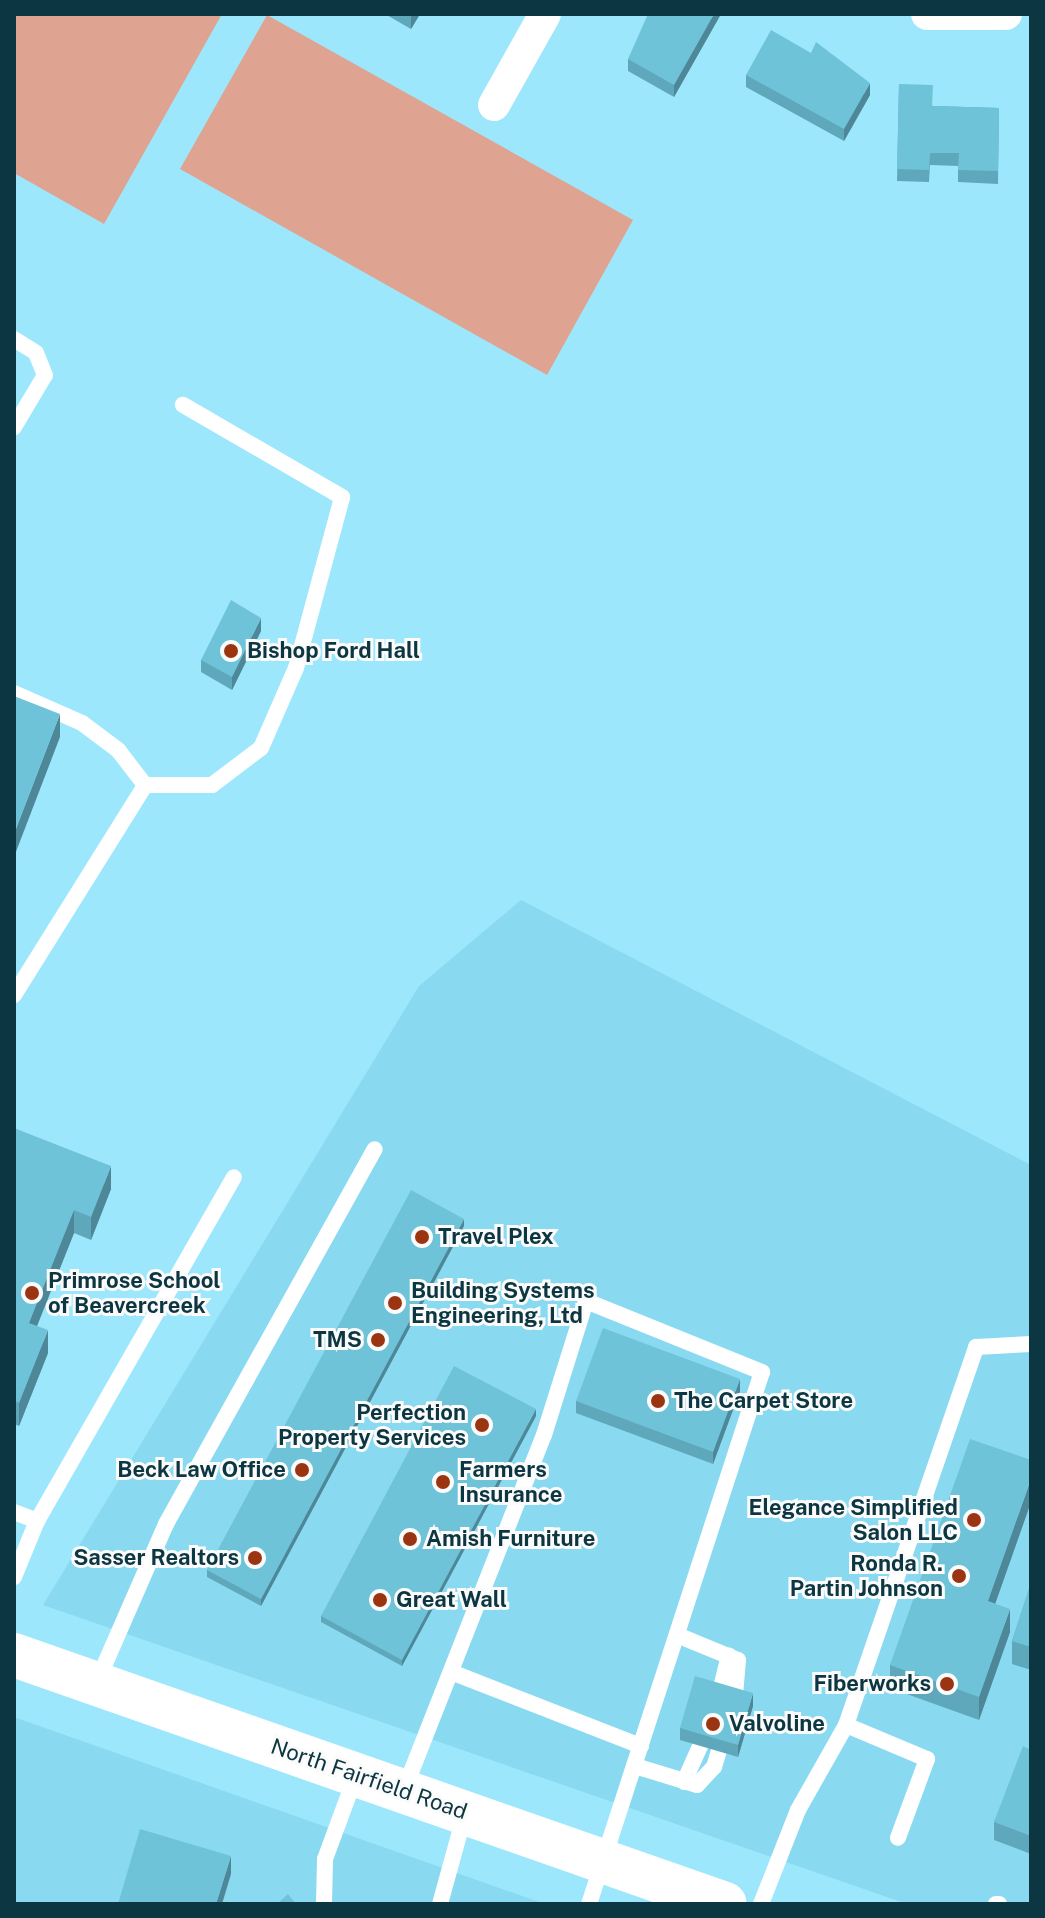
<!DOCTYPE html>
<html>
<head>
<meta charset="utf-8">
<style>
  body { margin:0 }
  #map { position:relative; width:1045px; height:1918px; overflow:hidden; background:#9de7fc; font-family:"Public Sans",sans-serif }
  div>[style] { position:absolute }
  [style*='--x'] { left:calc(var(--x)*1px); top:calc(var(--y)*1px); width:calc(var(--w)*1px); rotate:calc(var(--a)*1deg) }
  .built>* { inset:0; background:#89daf1 }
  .green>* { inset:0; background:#dfa391 }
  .lane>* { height:16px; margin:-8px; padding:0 8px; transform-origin:8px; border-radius:8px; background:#fff }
  .street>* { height:32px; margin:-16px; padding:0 16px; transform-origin:16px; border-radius:16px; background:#fff }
  .primary>* { height:44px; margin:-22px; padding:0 22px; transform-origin:22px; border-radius:22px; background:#fff }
  .wall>* { inset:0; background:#5fa8bb }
  .shaded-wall>* { inset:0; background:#4e8898 }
  .building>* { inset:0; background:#6fc3d9 }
  .dots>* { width:22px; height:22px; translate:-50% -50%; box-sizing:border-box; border:4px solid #fbfbfb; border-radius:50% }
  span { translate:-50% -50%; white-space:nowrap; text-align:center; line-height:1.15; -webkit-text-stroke:6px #fbfbfb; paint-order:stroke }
  .poi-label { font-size:22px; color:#0c3742; font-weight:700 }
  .left { translate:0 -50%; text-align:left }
  .right { translate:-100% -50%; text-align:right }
  .street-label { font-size:22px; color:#0c3742 }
  .frame { position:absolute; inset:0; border:16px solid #0c3742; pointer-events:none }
</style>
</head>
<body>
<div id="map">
  <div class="built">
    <div style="clip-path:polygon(521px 900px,1031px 1165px,1031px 1904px,907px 1904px,43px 1605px,419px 986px)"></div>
    <div style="clip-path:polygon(14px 1717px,545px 1904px,14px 1904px)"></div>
  </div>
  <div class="green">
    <div style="clip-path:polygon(14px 14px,222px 14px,104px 224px,14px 173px)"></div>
    <div style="clip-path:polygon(267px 15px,633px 220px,547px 375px,180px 169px)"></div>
  </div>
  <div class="lane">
    <div style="--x:14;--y:339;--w:26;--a:32"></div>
    <div style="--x:36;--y:353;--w:24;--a:68"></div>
    <div style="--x:45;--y:375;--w:61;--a:120.8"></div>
    <div style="--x:14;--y:693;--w:74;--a:23.8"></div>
    <div style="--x:82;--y:723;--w:45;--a:36.9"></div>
    <div style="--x:118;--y:750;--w:44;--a:52.4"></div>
    <div style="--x:14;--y:995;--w:248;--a:-58"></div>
    <div style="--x:145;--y:785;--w:67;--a:0"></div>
    <div style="--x:212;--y:785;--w:61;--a:-37.1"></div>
    <div style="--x:261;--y:748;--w:87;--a:-66.4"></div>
    <div style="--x:296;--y:668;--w:177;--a:-74.9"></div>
    <div style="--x:342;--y:497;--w:184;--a:-149.9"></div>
    <div style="--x:14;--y:1512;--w:25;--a:21"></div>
    <div style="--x:14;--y:1577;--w:61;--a:-67.7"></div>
    <div style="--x:37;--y:1521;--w:396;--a:-60.2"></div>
    <div style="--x:677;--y:1635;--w:66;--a:22.3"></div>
    <div style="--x:738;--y:1660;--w:47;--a:94.9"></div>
    <div style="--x:451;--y:1672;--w:204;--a:21.3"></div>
    <div style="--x:97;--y:1682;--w:172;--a:-66.4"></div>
    <div style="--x:166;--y:1524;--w:429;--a:-60.9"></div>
    <div style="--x:717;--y:1704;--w:50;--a:-76.2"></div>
    <div style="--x:846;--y:1725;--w:88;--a:22.8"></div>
    <div style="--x:927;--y:1759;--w:84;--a:110.2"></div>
    <div style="--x:635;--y:1766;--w:65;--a:17"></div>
    <div style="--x:697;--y:1785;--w:25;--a:-47"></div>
    <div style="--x:714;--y:1767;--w:37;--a:-73"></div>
    <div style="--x:684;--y:1782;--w:61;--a:-65.9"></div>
    <div style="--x:404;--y:1790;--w:382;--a:-68.5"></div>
    <div style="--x:544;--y:1435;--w:140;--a:-72.6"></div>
    <div style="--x:586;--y:1301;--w:190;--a:22"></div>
    <div style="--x:762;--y:1372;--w:559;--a:108.01"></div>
    <div style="--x:324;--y:1904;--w:45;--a:-88.7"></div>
    <div style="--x:325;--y:1859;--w:90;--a:-69.7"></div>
    <div style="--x:440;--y:1904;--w:94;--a:-74.6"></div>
    <div style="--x:761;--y:1904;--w:101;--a:-68.5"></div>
    <div style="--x:798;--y:1810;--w:98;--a:-60.5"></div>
    <div style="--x:846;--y:1725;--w:400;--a:-71"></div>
    <div style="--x:976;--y:1347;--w:55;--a:-3.1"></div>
    <div style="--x:996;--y:1904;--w:3;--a:0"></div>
  </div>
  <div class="street">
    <div style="--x:927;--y:14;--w:79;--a:0"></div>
    <div style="--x:494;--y:105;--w:104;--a:-60.7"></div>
  </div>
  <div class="primary">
    <div style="--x:14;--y:1655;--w:753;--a:19.3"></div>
  </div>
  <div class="wall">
    <div style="clip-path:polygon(385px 14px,420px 14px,411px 29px)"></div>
    <div style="clip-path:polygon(721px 14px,674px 97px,628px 71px,628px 59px)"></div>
    <div style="clip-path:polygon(746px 75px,870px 95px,844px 141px,746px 87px)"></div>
    <div style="clip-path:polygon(899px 84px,933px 106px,999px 108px,998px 184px,958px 182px,958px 166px,930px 165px,929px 182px,897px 181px)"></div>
    <div style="clip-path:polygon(261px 631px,232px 690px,201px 672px,201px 660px)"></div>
    <div style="clip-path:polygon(14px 1128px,111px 1189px,91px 1240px,74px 1233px,37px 1326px,48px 1353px,19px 1426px,14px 1424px)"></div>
    <div style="clip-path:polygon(464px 1226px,261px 1606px,207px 1577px,207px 1570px)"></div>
    <div style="clip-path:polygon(740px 1391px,713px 1464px,576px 1413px,576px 1401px)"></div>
    <div style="clip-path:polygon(536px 1416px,402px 1666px,321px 1622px,321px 1616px)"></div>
    <div style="clip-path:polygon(1031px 1502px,995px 1604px,1010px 1632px,979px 1720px,890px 1688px,890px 1665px)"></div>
    <div style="clip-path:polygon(1031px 1583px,1031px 1670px,1012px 1664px,1012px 1641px)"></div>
    <div style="clip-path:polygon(753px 1706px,738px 1757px,680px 1740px,680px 1728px)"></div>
    <div style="clip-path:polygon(1031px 1750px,1031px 1854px,994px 1840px,994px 1822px)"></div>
  </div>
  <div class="shaded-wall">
    <div style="clip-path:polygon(412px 14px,420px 14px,411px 29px,411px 16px)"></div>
    <div style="clip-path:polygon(714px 14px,721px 14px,674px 97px,674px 85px)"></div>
    <div style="clip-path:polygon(870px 83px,870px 95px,844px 141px,844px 129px)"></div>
    <div style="clip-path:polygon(261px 618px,261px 631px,232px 690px,232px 677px)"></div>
    <div style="clip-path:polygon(60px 714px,60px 737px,14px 857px,14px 834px)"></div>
    <div style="clip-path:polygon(111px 1166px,111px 1189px,91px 1240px,91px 1217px)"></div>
    <div style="clip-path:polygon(74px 1210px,74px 1233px,29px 1346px,29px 1323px)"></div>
    <div style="clip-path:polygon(464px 1219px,464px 1226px,261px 1606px,261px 1599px)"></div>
    <div style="clip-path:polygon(48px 1330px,48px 1353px,19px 1426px,19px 1403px)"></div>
    <div style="clip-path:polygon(740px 1379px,740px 1391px,713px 1464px,713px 1452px)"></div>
    <div style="clip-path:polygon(536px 1409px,536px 1416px,402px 1666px,402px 1660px)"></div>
    <div style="clip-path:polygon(1031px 1479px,1031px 1502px,988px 1624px,988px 1601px)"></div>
    <div style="clip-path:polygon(1010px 1609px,1010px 1632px,979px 1720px,979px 1697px)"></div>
    <div style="clip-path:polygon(753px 1693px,753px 1706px,738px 1757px,738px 1745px)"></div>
    <div style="clip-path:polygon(231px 1856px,231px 1874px,222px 1904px,216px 1904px)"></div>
  </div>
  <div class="building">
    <div style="clip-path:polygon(648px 14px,714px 14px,674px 85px,628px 59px)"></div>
    <div style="clip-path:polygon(771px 30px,811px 53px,816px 42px,870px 83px,844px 129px,746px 75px)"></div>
    <div style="clip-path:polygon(899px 84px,933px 85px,932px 106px,999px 108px,998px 171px,958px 170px,959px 153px,930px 153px,929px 170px,897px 169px)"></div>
    <div style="clip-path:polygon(231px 600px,261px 618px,232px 677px,201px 660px)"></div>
    <div style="clip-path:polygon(14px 696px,60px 714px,14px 834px)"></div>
    <div style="clip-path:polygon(14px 1128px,111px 1166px,91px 1217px,74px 1210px,29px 1323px,48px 1330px,19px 1403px,14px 1401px)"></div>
    <div style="clip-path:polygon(411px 1190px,464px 1219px,261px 1599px,207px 1570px)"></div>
    <div style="clip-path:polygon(603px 1328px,740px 1379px,713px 1452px,576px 1401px)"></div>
    <div style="clip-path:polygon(454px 1366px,536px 1409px,402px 1660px,321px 1616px)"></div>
    <div style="clip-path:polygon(970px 1439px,1031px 1460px,1031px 1479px,988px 1601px,1010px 1609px,979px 1697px,890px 1665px)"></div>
    <div style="clip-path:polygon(1031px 1583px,1031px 1647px,1012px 1641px)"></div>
    <div style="clip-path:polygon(695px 1676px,753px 1693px,738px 1745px,680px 1728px)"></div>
    <div style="clip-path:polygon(1023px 1746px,1031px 1750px,1031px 1836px,994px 1822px)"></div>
    <div style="clip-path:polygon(140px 1829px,231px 1856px,216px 1904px,118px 1904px)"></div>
    <div style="clip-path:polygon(288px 1894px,296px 1904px,277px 1904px)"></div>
  </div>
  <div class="dots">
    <div style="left:231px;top:651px;background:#9b3411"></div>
    <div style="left:422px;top:1237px;background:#9b3411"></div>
    <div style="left:32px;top:1293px;background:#9b3411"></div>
    <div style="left:395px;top:1303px;background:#9b3411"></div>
    <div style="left:378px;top:1340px;background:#9b3411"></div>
    <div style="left:658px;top:1401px;background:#9b3411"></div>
    <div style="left:482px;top:1425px;background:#9b3411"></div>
    <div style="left:302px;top:1470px;background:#9b3411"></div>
    <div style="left:443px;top:1482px;background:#9b3411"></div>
    <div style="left:974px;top:1520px;background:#9b3411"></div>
    <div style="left:410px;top:1539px;background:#9b3411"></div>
    <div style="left:255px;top:1558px;background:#9b3411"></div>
    <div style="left:959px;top:1576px;background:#9b3411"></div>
    <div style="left:380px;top:1600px;background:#9b3411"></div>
    <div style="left:947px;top:1684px;background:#9b3411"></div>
    <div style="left:713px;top:1724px;background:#9b3411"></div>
  </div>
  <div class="poi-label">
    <span class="left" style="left:247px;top:651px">Bishop Ford Hall</span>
    <span class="left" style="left:438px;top:1237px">Travel Plex</span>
    <span class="left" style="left:48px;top:1293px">Primrose School<br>of Beavercreek</span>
    <span class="left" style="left:411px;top:1303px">Building Systems<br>Engineering, Ltd</span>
    <span class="right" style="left:362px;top:1340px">TMS</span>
    <span class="left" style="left:674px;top:1401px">The Carpet Store</span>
    <span class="right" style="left:466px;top:1425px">Perfection<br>Property Services</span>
    <span class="left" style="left:459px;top:1482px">Farmers<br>Insurance</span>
    <span class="right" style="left:286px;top:1470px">Beck Law Office</span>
    <span class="right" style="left:958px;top:1520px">Elegance Simplified<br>Salon LLC</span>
    <span class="left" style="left:426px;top:1539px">Amish Furniture</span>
    <span class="right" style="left:239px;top:1558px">Sasser Realtors</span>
    <span class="right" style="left:943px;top:1576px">Ronda R.<br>Partin Johnson</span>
    <span class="left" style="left:396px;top:1600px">Great Wall</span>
    <span class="right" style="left:931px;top:1684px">Fiberworks</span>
    <span class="left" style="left:729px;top:1724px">Valvoline</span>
  </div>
  <div class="street-label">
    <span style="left:369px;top:1779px;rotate:19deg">North Fairfield Road</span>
  </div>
  <div class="frame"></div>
</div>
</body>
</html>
